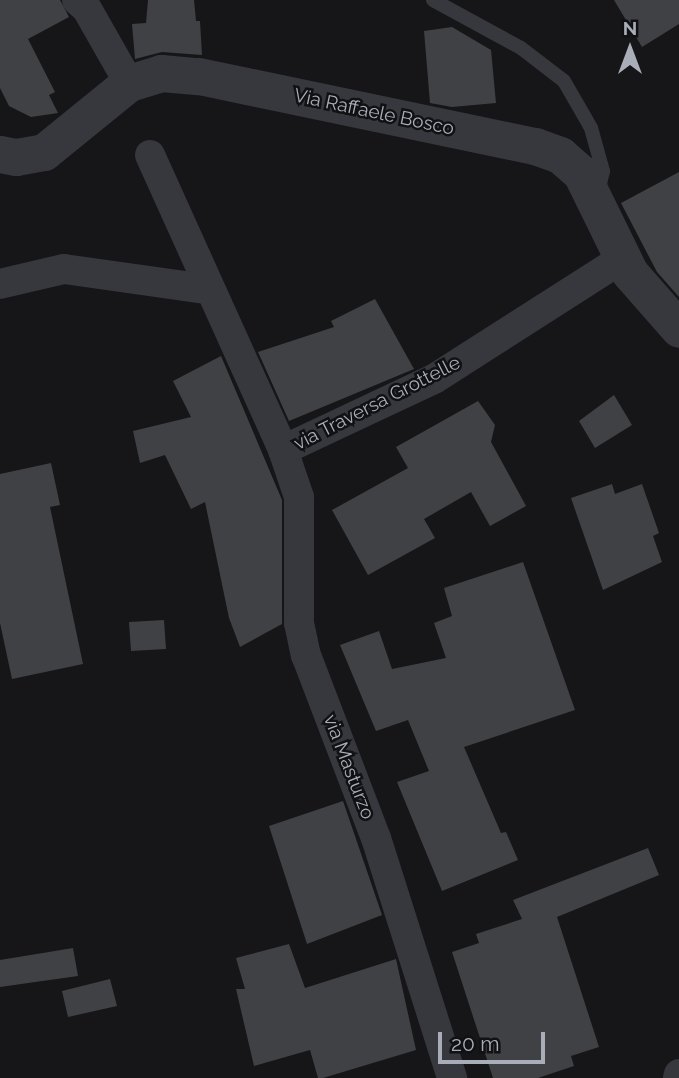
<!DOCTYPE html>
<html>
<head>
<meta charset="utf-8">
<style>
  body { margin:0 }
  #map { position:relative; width:679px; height:1078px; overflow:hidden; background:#161618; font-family:Raleway,sans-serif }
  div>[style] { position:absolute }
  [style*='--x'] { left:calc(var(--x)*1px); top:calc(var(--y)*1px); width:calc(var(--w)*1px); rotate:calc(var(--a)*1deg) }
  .building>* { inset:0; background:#404145 }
  .service>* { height:14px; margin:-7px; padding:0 7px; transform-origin:7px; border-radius:7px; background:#37383d }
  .minor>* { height:30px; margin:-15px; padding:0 15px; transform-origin:15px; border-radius:15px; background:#37383d }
  .tertiary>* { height:37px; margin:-18.5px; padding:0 18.5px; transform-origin:18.5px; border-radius:18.5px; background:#37383d }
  span { translate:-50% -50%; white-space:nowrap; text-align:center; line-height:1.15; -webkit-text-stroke:5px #111113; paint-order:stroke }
  .street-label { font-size:19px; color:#a8adb8 }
  .north { position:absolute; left:595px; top:14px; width:70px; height:70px; -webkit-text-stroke:5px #111113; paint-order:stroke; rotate:0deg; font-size:19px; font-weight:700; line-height:28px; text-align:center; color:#a8adb8 }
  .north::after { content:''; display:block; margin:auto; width:24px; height:32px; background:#a8adb8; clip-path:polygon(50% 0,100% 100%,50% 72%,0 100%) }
  .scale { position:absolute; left:438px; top:1032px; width:107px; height:32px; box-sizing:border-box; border:4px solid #a8adb8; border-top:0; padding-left:9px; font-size:21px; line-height:24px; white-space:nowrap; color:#a8adb8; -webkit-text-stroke:5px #111113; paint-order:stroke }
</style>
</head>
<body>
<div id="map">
  <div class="building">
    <div style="clip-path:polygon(0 0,60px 0,69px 17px,28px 39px,55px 92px,49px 95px,58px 113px,31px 117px,9px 106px,0 88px)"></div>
    <div style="clip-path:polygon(148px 0,194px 0,196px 21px,200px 21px,202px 55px,162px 52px,135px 59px,132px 24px,146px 23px)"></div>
    <div style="clip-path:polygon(614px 0,679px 0,679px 24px,642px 47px)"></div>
    <div style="clip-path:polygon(452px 27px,491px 50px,496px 103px,452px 107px,430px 103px,424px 31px)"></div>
    <div style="clip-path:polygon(679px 172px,679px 297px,657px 272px,621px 203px)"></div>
    <div style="clip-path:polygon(375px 299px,414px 369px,289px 421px,258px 352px,334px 327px,331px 321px)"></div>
    <div style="clip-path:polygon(221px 356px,282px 500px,282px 624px,240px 647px,229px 618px,205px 502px,191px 509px,165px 455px,140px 463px,133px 431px,191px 417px,173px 381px)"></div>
    <div style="clip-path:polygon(614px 395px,632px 425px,595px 448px,579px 421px)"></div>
    <div style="clip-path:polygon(478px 401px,495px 425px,491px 442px,526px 506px,490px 526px,471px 492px,424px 519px,435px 538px,368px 575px,332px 510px,408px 468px,396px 447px)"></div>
    <div style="clip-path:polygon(51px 463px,60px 505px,50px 507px,83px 664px,12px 679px,0 623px,0 474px)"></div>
    <div style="clip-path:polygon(612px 484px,615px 494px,642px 484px,659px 533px,653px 536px,662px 562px,603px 590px,571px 498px)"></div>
    <div style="clip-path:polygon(523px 562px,575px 710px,464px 747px,501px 833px,506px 832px,518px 860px,442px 891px,397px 782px,429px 771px,408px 720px,376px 731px,340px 645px,379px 631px,392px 669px,446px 658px,434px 623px,452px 616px,444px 588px)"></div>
    <div style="clip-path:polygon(164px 620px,166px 649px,131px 651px,129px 622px)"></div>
    <div style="clip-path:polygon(343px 801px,382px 915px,307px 944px,269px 826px)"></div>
    <div style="clip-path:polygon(648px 848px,659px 875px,557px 917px,599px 1047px,571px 1056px,574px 1066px,538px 1078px,493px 1078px,452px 952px,479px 943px,476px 934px,522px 919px,513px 900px)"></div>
    <div style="clip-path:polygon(289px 944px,305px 988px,396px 959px,416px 1050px,323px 1078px,318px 1078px,310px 1050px,254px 1066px,236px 989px,245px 989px,236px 958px)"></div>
    <div style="clip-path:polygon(73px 948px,78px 976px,0 987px,0 960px)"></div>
    <div style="clip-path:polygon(110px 979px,117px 1006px,68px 1017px,62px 991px)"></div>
  </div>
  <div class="service">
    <div style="--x:433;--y:0;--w:100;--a:28.6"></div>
    <div style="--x:521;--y:48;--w:54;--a:37.5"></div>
    <div style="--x:564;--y:81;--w:54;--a:60.1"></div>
    <div style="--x:591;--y:128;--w:45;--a:74.4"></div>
    <div style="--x:603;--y:171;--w:23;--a:103"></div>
  </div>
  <div class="minor">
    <div style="--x:77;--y:0;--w:13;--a:42"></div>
    <div style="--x:87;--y:9;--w:85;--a:60.4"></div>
    <div style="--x:150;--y:155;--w:324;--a:65.7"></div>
    <div style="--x:283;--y:450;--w:50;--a:71.2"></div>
    <div style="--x:299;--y:497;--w:126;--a:90"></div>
    <div style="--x:299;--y:623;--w:33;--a:78"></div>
    <div style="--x:306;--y:655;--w:196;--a:69.1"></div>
    <div style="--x:376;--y:838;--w:252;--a:72.4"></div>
    <div style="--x:0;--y:284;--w:66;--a:-13.2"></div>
    <div style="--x:64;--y:269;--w:144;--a:8"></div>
    <div style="--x:283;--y:450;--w:167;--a:-25.2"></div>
    <div style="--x:434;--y:379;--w:223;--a:-32.6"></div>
    <div style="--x:678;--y:1078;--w:4;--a:-76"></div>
  </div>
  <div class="tertiary">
    <div style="--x:0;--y:154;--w:16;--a:11"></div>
    <div style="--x:16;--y:157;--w:28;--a:-10"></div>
    <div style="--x:44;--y:152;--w:109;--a:-39.1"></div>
    <div style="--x:129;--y:83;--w:34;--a:-17"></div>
    <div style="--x:161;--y:73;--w:38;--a:5"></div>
    <div style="--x:199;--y:76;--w:343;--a:11.8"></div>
    <div style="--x:535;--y:146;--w:27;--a:20"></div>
    <div style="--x:560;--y:155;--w:28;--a:41"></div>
    <div style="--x:581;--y:173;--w:111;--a:63.9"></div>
    <div style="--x:630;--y:273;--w:74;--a:48.8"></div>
  </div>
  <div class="street-label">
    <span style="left:374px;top:112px;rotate:12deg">Via Raffaele Bosco</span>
    <span style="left:377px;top:403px;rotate:-27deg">via Traversa Grottelle</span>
    <span style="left:349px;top:767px;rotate:69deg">via Masturzo</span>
  </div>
  <div class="north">N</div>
  <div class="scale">20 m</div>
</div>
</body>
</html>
